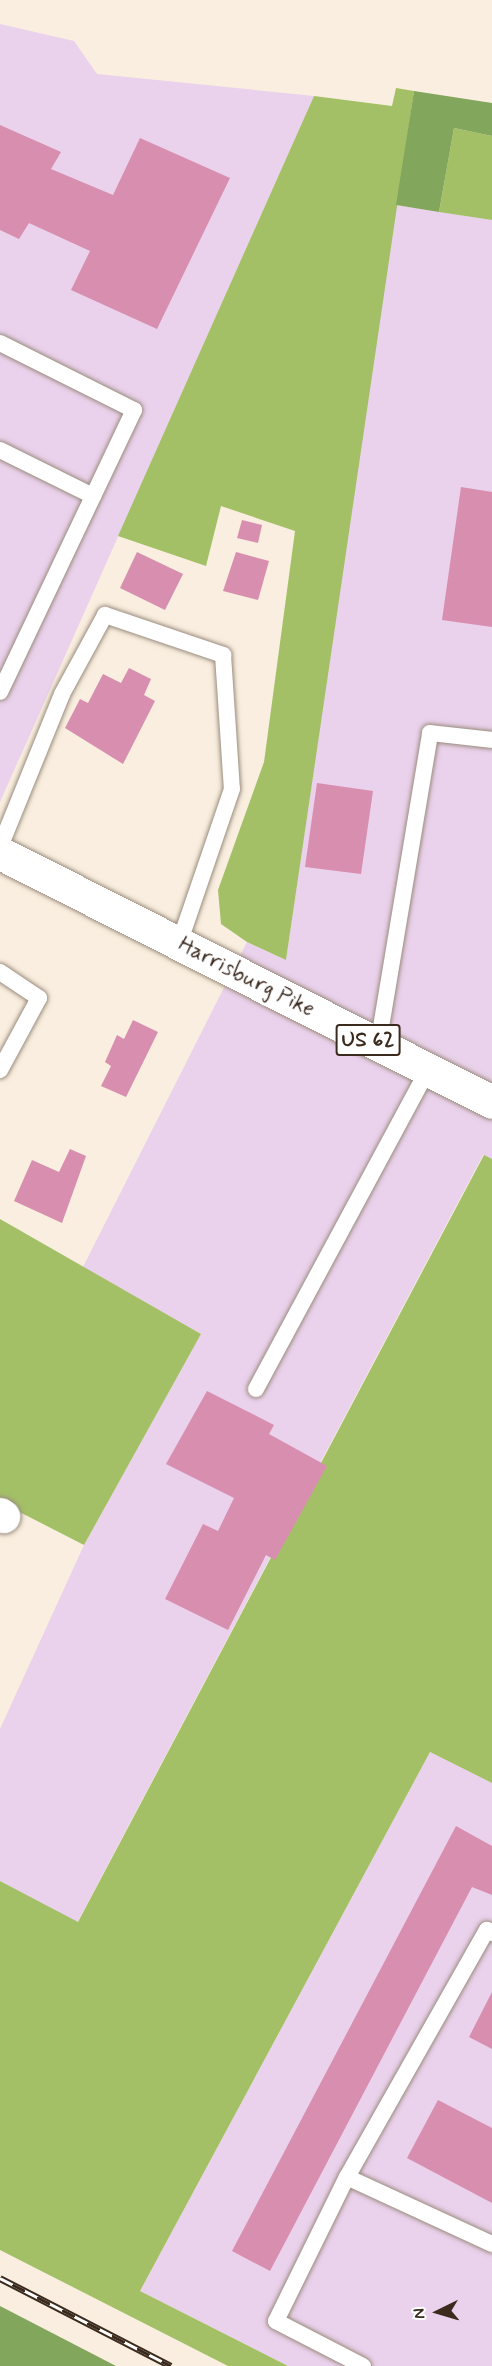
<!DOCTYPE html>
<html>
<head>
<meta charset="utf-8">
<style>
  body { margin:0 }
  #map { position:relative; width:492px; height:2366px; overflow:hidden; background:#f9eedf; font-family:Mynerve,sans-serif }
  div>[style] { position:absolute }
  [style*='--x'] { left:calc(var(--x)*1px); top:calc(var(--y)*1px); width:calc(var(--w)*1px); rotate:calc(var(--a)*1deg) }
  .built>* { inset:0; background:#ead1ec }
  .green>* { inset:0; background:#a3c067 }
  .forest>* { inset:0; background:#82a65c }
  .building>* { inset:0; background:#d88eae }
  .roads { filter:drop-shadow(0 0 2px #9a8c7e) drop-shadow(0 0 2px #9a8c7e) }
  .lane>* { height:16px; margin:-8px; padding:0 8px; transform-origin:8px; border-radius:8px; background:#fff }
  .street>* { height:33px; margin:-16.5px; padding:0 16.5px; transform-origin:16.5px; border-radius:16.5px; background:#fff }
  .primary>* { height:33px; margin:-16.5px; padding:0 16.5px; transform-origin:16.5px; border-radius:16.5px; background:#fff }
  .rail>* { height:7px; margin-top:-3.5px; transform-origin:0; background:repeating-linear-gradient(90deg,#fff 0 14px,#3b2a1e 0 28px); box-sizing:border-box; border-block:2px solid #3b2a1e }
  span { translate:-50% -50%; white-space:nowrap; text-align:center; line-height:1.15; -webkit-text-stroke:6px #fff; paint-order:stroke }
  .shield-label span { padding:2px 4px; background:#fff; border:2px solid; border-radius:4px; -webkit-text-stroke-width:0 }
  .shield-label { font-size:21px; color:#3b2a1e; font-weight:700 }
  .street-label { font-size:22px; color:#3b2a1e }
  .north { position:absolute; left:408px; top:2282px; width:60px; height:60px; -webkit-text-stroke:4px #fff; paint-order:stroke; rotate:265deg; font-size:16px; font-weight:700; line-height:24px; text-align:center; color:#3b2a1e }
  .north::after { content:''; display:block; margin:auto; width:21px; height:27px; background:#3b2a1e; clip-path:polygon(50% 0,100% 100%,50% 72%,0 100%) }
</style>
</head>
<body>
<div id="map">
  <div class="built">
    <div style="clip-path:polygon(0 24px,74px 41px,97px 74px,314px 96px,0 802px)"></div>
    <div style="clip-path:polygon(396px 205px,492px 220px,492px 1159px,483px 1155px,77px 1923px,0 1881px,0 1729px,84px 1545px,201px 1334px,83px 1267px,247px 942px,286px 960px)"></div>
    <div style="clip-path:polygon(430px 1752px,492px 1783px,492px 2366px,288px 2366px,140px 2291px)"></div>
  </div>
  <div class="green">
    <div style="clip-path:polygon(396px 88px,414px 91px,286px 960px,247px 942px,221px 924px,218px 890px,264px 762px,295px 531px,221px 506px,206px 566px,118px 536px,314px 96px,392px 106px)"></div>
    <div style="clip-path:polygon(454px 128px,492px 136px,492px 220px,439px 212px)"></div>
    <div style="clip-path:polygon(484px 1155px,492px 1159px,492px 1783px,430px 1752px,140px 2291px,288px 2366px,228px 2366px,0 2250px,0 1881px,78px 1922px)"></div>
    <div style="clip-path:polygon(0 1219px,201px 1334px,84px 1545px,0 1502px)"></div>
  </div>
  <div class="forest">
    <div style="clip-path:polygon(414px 91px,492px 103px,492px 136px,454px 128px,439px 212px,396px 205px)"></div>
    <div style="clip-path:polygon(0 2306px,116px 2366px,0 2366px)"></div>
  </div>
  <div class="building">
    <div style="clip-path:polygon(0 125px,61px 152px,51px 169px,113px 195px,140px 138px,230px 178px,157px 329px,71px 290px,90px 251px,29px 223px,19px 239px,0 230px)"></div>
    <div style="clip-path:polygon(461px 487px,492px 492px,492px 627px,442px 620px)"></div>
    <div style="clip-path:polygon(242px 520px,262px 525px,258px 543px,237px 538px)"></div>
    <div style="clip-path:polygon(137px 552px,183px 574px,165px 610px,120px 588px)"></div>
    <div style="clip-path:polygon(236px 552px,269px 561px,258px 600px,223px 591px)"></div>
    <div style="clip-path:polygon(129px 668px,151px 679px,144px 695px,155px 701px,123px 764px,65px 728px,80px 699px,88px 703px,103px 674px,121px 683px)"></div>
    <div style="clip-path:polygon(317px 783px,373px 791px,361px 874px,305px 867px)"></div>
    <div style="clip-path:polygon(133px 1020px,158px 1032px,126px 1097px,101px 1086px,111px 1066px,105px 1062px,117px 1035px,124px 1039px)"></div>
    <div style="clip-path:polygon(70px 1149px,86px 1156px,62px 1223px,14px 1201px,32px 1160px,59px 1172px)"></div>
    <div style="clip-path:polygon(207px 1391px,274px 1425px,269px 1434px,327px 1466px,275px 1560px,266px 1555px,228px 1630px,165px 1599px,203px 1524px,218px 1531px,234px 1498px,166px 1464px)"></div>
    <div style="clip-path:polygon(456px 1826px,492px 1846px,492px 1895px,472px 1887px,270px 2271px,232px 2251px)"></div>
    <div style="clip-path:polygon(492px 1992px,492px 2049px,469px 2037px)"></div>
    <div style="clip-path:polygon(438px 2100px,492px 2128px,492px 2203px,407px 2158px)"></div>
  </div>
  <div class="roads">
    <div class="lane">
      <div style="--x:0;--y:343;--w:150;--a:26.6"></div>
      <div style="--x:134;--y:410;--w:312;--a:115.4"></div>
      <div style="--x:0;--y:450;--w:104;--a:26.3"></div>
      <div style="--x:0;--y:847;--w:165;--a:-67.9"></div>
      <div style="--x:62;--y:694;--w:90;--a:-61.4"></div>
      <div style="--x:105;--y:615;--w:125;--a:18.7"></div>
      <div style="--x:223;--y:655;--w:134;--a:86.2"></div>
      <div style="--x:232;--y:789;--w:164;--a:108.9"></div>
      <div style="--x:0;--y:972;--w:47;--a:33.7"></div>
      <div style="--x:39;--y:998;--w:82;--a:118.4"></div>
      <div style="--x:378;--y:1045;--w:316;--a:-80.5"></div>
      <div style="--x:430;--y:733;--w:62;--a:6.4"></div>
      <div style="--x:256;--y:1389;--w:362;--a:-61.7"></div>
      <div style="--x:347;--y:2177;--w:160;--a:24.8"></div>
      <div style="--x:363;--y:2366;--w:98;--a:-152.7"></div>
      <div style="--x:276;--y:2321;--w:161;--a:-63.8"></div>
      <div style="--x:347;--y:2177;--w:284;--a:-60.5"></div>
      <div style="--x:487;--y:1930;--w:6;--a:31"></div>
    </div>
    <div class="street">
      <div style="--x:0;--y:1514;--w:4;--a:34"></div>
    </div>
    <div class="primary">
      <div style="--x:0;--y:853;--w:551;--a:26.84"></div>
    </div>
  </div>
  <div class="rail">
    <div style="--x:0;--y:2278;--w:192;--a:27.2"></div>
  </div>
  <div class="shield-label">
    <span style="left:368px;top:1040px">US 62</span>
  </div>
  <div class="street-label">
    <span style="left:246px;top:978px;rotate:27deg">Harrisburg Pike</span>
  </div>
  <div class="north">N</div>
</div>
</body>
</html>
